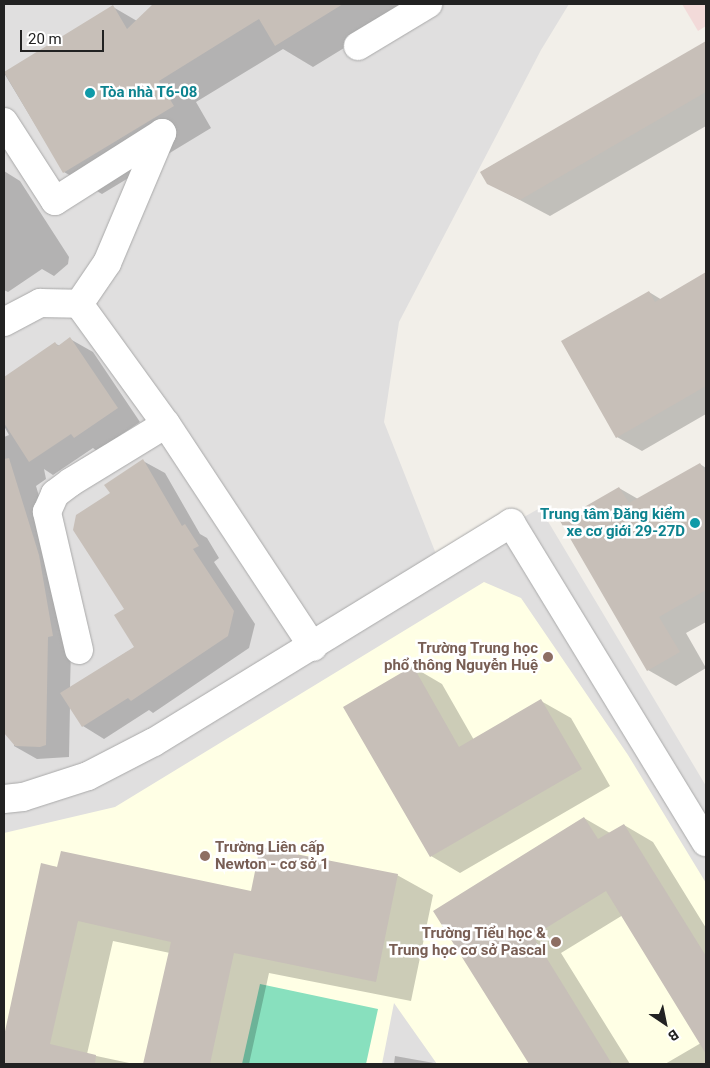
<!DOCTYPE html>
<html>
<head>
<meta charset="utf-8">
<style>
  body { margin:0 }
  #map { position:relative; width:710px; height:1068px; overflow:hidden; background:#f2efe9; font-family:Roboto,sans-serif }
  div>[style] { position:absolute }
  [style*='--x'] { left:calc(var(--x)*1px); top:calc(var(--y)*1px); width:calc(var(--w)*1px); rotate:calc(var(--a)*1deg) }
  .residential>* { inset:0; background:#e0dfdf }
  .commercial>* { inset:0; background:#f2dad9 }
  .education>* { inset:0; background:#ffffe5 }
  .pitch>* { inset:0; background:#88e0be }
  .shadow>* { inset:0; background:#0003 }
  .building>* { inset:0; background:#c7bfb8 }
  .roads { filter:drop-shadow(0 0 1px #a9a9a9) drop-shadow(0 0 1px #a9a9a9) }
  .minor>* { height:28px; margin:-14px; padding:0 14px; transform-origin:14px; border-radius:14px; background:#fff }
  .dots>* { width:14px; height:14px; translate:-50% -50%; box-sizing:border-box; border:2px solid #fff; border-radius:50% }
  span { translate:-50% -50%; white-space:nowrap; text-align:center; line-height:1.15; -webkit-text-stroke:5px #fff; paint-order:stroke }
  .culture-label { font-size:15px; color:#0d838f; font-weight:700 }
  .left { translate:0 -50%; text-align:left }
  .right { translate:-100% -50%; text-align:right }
  .education-label { font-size:15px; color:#785e54; font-weight:700 }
  .frame { position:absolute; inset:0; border:5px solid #222; pointer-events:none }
  .north { position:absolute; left:640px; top:998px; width:50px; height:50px; -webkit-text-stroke:4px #fff; paint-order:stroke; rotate:146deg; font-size:14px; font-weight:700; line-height:20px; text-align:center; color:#222 }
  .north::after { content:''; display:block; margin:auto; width:18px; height:22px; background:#222; clip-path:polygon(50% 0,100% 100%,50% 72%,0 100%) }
  .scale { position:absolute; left:20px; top:30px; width:84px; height:22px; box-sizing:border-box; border:2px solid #222; border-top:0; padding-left:6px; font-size:15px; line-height:18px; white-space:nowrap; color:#222; -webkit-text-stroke:4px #fff; paint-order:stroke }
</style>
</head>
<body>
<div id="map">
  <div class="residential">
    <div style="clip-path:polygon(4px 4px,569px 4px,541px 50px,399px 322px,384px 422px,440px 564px,540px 508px,706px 786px,706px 1064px,4px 1064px)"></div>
  </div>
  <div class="commercial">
    <div style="clip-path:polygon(682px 4px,706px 4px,706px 26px,698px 31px)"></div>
  </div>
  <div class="education">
    <div style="clip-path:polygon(484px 582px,521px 598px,628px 755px,706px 883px,706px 1064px,437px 1064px,394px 1003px,382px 1064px,4px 1064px,4px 833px,115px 807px)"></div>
  </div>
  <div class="pitch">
    <div style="clip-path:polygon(260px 984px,378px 1009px,366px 1064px,242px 1064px)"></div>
  </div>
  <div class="shadow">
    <div style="clip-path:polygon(416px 4px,313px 67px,283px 49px,196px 102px,211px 128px,102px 194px,64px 172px,4px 73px,113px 7px,137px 21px,155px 4px)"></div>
    <div style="clip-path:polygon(706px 42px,706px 126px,550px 216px,488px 183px,481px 172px)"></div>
    <div style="clip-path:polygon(4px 171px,20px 181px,69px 257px,68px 264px,54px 276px,42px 269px,8px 292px,4px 290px)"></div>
    <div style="clip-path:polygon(706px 274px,706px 414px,642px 451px,617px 437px,649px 292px,662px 300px)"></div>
    <div style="clip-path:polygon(70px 339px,93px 352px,140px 422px,97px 451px,93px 448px,53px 475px,44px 469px,46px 479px,36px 486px,61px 569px,71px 649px,70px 688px,135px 647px,126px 609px,111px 494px,143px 461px,165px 473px,200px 534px,207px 538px,219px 558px,214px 562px,255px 624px,249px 648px,153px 713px,149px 710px,104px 739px,83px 726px,70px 706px,69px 757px,37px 759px,14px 746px,14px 739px,4px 733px,4px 437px,9px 435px,4px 426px,4px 379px,56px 344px,60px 346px)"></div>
    <div style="clip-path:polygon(700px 464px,706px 468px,706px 622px,686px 633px,706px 668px,676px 686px,648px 670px,619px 488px,638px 499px)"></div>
    <div style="clip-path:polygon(413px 667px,442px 684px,474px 740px,541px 701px,571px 718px,610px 786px,460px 873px,431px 856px)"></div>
    <div style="clip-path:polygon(584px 818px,610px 833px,624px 825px,653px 842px,706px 928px,706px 1064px,665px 1064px,701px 1043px,623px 915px,561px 953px,630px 1064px,530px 1064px,435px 911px)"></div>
    <div style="clip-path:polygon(42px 865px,252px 893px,397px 875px,433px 895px,411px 1001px,269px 973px,249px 1064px,144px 1064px,170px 953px,113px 941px,87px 1054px,134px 1064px,4px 1064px,4px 1041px)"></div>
    <div style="clip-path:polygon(395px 1056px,434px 1063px,435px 1064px,394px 1064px)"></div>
  </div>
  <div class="building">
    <div style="clip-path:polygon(153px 4px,343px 4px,275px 46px,259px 19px,159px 81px,174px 106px,63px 173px,4px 72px,113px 5px,127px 29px)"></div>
    <div style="clip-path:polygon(706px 41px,706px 92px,520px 200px,487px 184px,480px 172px)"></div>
    <div style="clip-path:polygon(706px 272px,706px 386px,616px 438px,561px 341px,649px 291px,655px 302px)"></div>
    <div style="clip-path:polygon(70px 337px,118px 408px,74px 438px,71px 434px,29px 462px,4px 423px,4px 377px,55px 342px,58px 346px)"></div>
    <div style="clip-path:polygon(9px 458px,39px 555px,53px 636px,48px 637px,46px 745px,40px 747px,15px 746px,4px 733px,4px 459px)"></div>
    <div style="clip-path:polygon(143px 459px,182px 526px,185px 524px,199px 546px,193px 549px,234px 611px,228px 636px,131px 701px,128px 698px,82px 727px,60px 693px,134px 647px,114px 615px,124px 609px,73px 530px,76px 515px,110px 493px,104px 485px)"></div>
    <div style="clip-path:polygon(700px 463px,706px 474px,706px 590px,659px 617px,680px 652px,647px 671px,560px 521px,619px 487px,629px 503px)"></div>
    <div style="clip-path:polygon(413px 666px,459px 747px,541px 699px,582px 769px,430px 857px,343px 707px)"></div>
    <div style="clip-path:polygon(584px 817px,598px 839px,624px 824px,706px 956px,706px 1054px,606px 891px,533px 936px,612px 1064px,529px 1064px,433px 911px)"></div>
    <div style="clip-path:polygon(260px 847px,398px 874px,376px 982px,234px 953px,210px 1064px,143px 1064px,171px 942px,78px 921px,50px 1044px,96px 1055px,95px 1064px,4px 1064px,4px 1036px,41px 863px,57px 867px,61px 851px,251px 891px)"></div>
  </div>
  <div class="roads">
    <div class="minor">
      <div style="--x:358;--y:46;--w:82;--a:-31"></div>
      <div style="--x:4;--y:122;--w:94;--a:57.2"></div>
      <div style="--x:55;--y:201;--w:127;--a:-32.4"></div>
      <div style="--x:162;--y:133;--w:141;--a:112.9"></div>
      <div style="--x:107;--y:263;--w:50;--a:124.3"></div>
      <div style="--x:79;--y:304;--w:148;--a:54.1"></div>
      <div style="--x:166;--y:424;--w:267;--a:56.6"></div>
      <div style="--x:4;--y:322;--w:41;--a:-27.8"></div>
      <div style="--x:40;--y:303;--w:39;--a:1"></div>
      <div style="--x:79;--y:650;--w:142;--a:-103.1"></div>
      <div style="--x:47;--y:512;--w:20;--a:-66"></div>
      <div style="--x:55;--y:494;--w:20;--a:-37"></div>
      <div style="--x:71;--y:482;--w:111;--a:-31.4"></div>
      <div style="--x:4;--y:799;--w:19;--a:-6"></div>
      <div style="--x:23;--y:797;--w:68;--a:-17.9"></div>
      <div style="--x:88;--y:776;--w:74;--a:-27.3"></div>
      <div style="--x:154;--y:742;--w:419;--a:-31.5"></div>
      <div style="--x:511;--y:523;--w:374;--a:58.6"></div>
    </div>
  </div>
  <div class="dots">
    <div style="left:90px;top:93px;background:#0f9aa8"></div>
    <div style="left:695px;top:523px;background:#0f9aa8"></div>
    <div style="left:548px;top:657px;background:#8d6e63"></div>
    <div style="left:205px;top:856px;background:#8d6e63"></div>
    <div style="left:556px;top:942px;background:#8d6e63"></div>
  </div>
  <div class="culture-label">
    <span class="left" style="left:100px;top:93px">Tòa nhà T6-08</span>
    <span class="right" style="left:685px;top:523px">Trung tâm Đăng kiểm<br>xe cơ giới 29-27D</span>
  </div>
  <div class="education-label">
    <span class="right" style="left:538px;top:657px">Trường Trung học<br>phổ thông Nguyễn Huệ</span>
    <span class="left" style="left:215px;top:856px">Trường Liên cấp<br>Newton - cơ sở 1</span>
    <span class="right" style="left:546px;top:942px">Trường Tiểu học &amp;<br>Trung học cơ sở Pascal</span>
  </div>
  <div class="frame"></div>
  <div class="north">B</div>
  <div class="scale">20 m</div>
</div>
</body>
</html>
